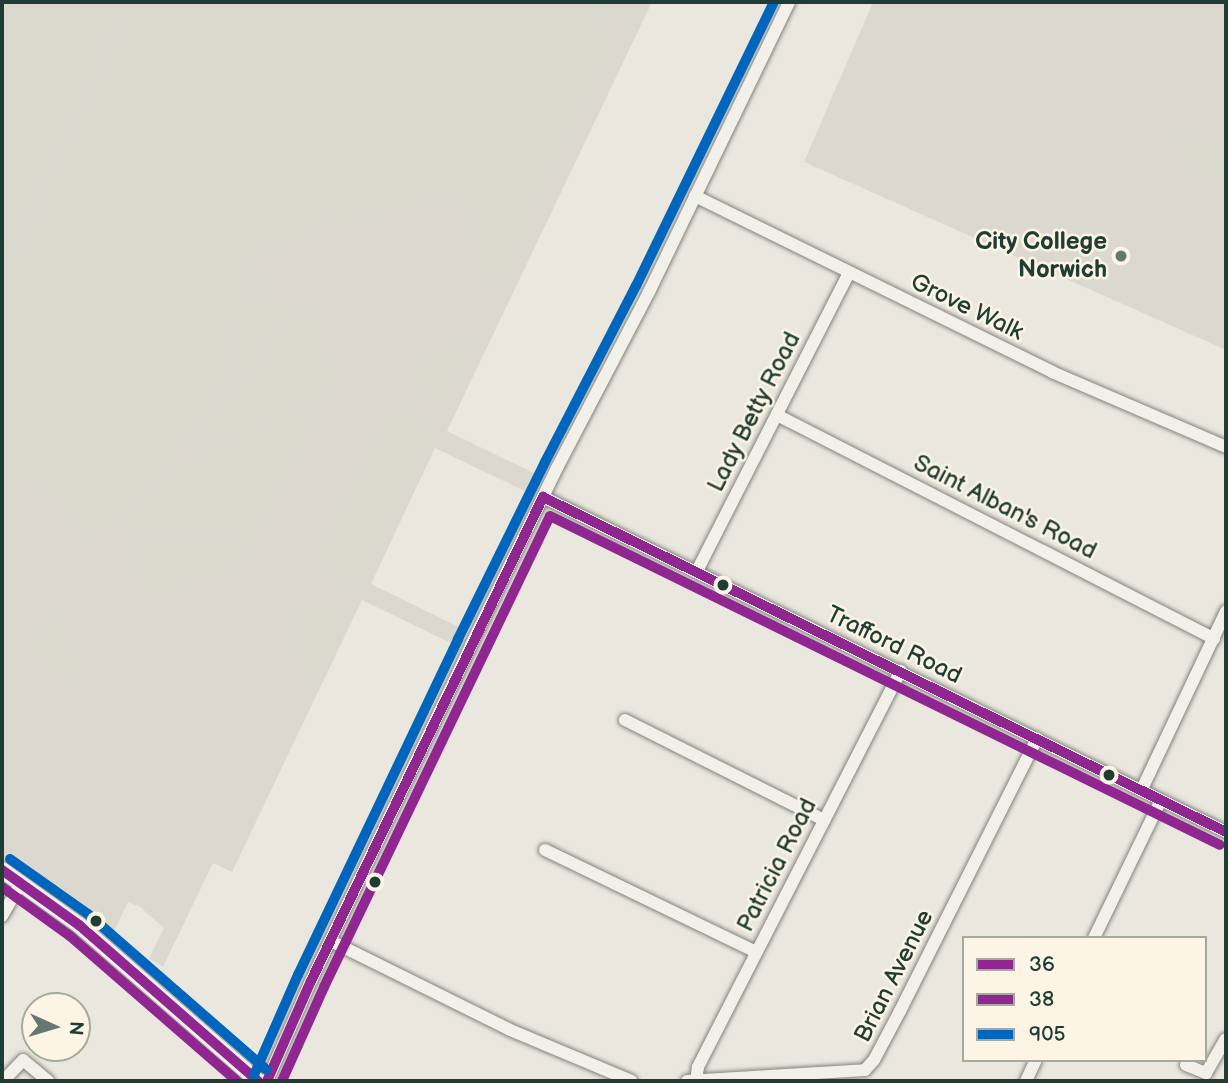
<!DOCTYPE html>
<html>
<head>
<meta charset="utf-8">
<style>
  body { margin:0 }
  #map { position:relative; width:1228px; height:1083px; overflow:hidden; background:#eae7df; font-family:"Balsamiq Sans",sans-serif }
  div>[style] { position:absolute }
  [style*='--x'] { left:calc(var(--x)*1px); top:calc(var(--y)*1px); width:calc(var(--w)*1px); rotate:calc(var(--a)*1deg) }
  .built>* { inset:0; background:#dbd9cf }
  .green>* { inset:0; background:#dad9cd }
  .roads { filter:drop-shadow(0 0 2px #80847f) drop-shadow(0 0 2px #80847f) }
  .minor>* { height:12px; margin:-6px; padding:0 6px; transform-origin:6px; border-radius:6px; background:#f3f0ea }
  .tertiary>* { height:16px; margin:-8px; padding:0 8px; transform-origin:8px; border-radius:8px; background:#f3f0ea }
  .bus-1>* { height:10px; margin:-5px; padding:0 5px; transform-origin:5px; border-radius:5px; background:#90268f }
  .bus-2>* { height:10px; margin:-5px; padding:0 5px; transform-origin:5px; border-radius:5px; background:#90268f }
  .bus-3>* { height:10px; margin:-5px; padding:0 5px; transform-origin:5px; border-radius:5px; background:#0065bd }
  .dots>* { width:19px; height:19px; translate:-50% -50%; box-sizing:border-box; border:4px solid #fcf5e5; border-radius:50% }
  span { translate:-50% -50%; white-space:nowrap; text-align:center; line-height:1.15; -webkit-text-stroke:5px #fcf5e5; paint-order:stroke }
  .poi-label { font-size:24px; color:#1f3d34; font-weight:700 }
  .right { translate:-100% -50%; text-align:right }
  .street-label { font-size:24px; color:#1f3d34 }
  .frame { position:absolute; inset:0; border:4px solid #1f3d34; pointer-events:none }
  .legend { position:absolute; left:962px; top:936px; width:245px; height:126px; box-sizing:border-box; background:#fcf5e5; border:2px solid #a4ab9e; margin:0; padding:9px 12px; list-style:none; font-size:21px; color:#1f3d34 }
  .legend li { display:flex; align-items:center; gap:14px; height:35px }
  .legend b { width:35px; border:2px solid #a4ab9e }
  .north { position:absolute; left:21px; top:992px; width:70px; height:70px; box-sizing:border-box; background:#fcf5e5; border:2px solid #a4ab9e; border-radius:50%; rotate:94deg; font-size:19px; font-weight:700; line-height:28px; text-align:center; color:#1f3d34 }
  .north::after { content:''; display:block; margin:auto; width:24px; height:32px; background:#667870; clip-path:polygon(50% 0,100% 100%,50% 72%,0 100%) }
</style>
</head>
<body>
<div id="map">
  <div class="built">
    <div style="clip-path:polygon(2px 2px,652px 2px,447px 431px,540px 476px,537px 484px,531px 494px,435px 448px,371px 584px,467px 631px,459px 647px,362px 600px,232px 872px,213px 863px,163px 967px,149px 958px,164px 928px,140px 907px,128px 902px,113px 933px,2px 856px)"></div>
    <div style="clip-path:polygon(873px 2px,1226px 2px,1226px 350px,804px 162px)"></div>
  </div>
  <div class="green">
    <div style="clip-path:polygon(2px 2px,122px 2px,2px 260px)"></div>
    <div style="clip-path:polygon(135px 2px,544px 2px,612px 33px,493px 293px,464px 192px,339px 220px,335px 211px,309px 219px,311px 235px,249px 253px,215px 399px,118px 520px,106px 520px,95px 528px,95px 536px,86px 540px,77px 517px,56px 495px,2px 470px,2px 296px)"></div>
    <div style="clip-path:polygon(587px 2px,649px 2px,638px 25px)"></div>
    <div style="clip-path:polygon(1181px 132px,1226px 153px,1226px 184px,1199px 173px,1177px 139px)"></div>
    <div style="clip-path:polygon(255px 266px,270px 310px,293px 302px,230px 385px)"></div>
    <div style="clip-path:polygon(299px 314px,309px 314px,332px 383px,324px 393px,190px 450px)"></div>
    <div style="clip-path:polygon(472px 342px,450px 390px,435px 397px,422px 391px,412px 362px)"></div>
    <div style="clip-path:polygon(319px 405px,254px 538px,128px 527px,177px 465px)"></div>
    <div style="clip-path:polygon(408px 409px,421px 418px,429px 432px,355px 586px,329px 572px,322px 557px,393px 411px)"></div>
    <div style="clip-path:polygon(132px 540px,256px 550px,251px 559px,146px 595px,136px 568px,141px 566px)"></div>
    <div style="clip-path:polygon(330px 604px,341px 610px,344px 618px,318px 677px,312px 681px,290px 617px)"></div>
    <div style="clip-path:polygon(58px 613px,81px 684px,31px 648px)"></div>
  </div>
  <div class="roads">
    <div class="minor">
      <div style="--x:695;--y:196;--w:398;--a:26.2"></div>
      <div style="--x:1052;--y:372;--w:189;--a:23.3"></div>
      <div style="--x:777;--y:415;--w:491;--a:27.1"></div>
      <div style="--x:543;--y:497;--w:761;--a:26.13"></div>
      <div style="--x:697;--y:571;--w:335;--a:-63"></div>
      <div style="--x:625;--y:720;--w:223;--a:26.7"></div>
      <div style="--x:1142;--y:789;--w:197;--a:-64.7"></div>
      <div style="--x:545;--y:850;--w:234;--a:25.8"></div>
      <div style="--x:2;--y:916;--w:38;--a:-60"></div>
      <div style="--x:1094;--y:938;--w:153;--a:-64.1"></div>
      <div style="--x:331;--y:941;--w:198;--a:26.4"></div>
      <div style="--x:508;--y:1029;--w:134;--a:22.8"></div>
      <div style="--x:1186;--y:1065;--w:22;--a:22"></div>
      <div style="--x:1206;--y:1073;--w:39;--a:-60"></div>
      <div style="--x:3;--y:1081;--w:29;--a:-46"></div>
      <div style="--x:23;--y:1060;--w:33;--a:40"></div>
      <div style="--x:267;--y:1081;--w:109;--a:-66.3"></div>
      <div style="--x:311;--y:981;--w:372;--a:-64.5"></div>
      <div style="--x:471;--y:645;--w:197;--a:-64.1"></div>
      <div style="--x:557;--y:468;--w:199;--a:-62.4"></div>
      <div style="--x:649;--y:292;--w:322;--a:-64.2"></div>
      <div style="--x:687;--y:1081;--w:178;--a:-3.5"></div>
      <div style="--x:865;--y:1070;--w:13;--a:-48"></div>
      <div style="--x:874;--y:1060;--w:55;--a:-62"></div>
      <div style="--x:900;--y:1011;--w:305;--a:-63.3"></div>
      <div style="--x:696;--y:1081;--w:14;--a:-82"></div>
      <div style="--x:698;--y:1067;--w:445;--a:-62.9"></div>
      <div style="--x:1026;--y:1081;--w:23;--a:-65"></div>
    </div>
    <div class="tertiary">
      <div style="--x:2;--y:870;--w:95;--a:35.5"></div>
      <div style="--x:79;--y:925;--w:237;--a:41.1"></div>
    </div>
  </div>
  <div class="bus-1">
    <div style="--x:2;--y:870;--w:95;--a:35.5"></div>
    <div style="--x:79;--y:925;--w:237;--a:41.1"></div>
    <div style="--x:267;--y:1081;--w:109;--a:-66.3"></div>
    <div style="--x:311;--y:981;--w:537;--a:-64.39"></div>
    <div style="--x:543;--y:497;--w:761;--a:26.13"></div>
  </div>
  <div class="bus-2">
    <div style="--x:2;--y:887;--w:84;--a:35.8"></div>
    <div style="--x:70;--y:936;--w:221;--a:41"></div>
    <div style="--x:282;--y:1081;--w:103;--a:-65.9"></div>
    <div style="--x:324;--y:987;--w:522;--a:-64.37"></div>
    <div style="--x:550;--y:516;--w:746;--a:26.15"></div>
  </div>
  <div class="bus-3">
    <div style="--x:10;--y:859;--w:95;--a:35.2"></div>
    <div style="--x:88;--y:914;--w:237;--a:41.1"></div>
    <div style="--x:254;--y:1075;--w:109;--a:-66.3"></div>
    <div style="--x:298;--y:975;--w:372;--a:-64.5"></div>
    <div style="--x:458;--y:639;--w:197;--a:-63.8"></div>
    <div style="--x:545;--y:462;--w:198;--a:-62.7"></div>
    <div style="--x:636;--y:286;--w:316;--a:-64.1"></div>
  </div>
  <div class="dots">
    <div style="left:1121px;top:256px;background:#667870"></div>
    <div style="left:723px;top:585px;background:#1f3d34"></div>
    <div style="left:1109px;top:775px;background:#1f3d34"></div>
    <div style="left:375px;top:882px;background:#1f3d34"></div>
    <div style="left:96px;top:921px;background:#1f3d34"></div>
  </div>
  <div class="poi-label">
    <span class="right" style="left:1107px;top:256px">City College<br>Norwich</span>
  </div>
  <div class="street-label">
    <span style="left:967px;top:307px;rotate:26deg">Grove Walk</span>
    <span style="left:754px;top:412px;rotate:-63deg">Lady Betty Road</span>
    <span style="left:1005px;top:507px;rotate:27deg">Saint Alban's Road</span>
    <span style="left:894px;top:645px;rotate:26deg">Trafford Road</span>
    <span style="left:777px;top:865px;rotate:-63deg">Patricia Road</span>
    <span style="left:894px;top:976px;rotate:-63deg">Brian Avenue</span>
  </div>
  <div class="frame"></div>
  <ul class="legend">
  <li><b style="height:9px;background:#90268f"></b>36</li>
  <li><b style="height:9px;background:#90268f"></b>38</li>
  <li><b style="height:9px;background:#0065bd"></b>905</li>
  </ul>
  <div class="north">N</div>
</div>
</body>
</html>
